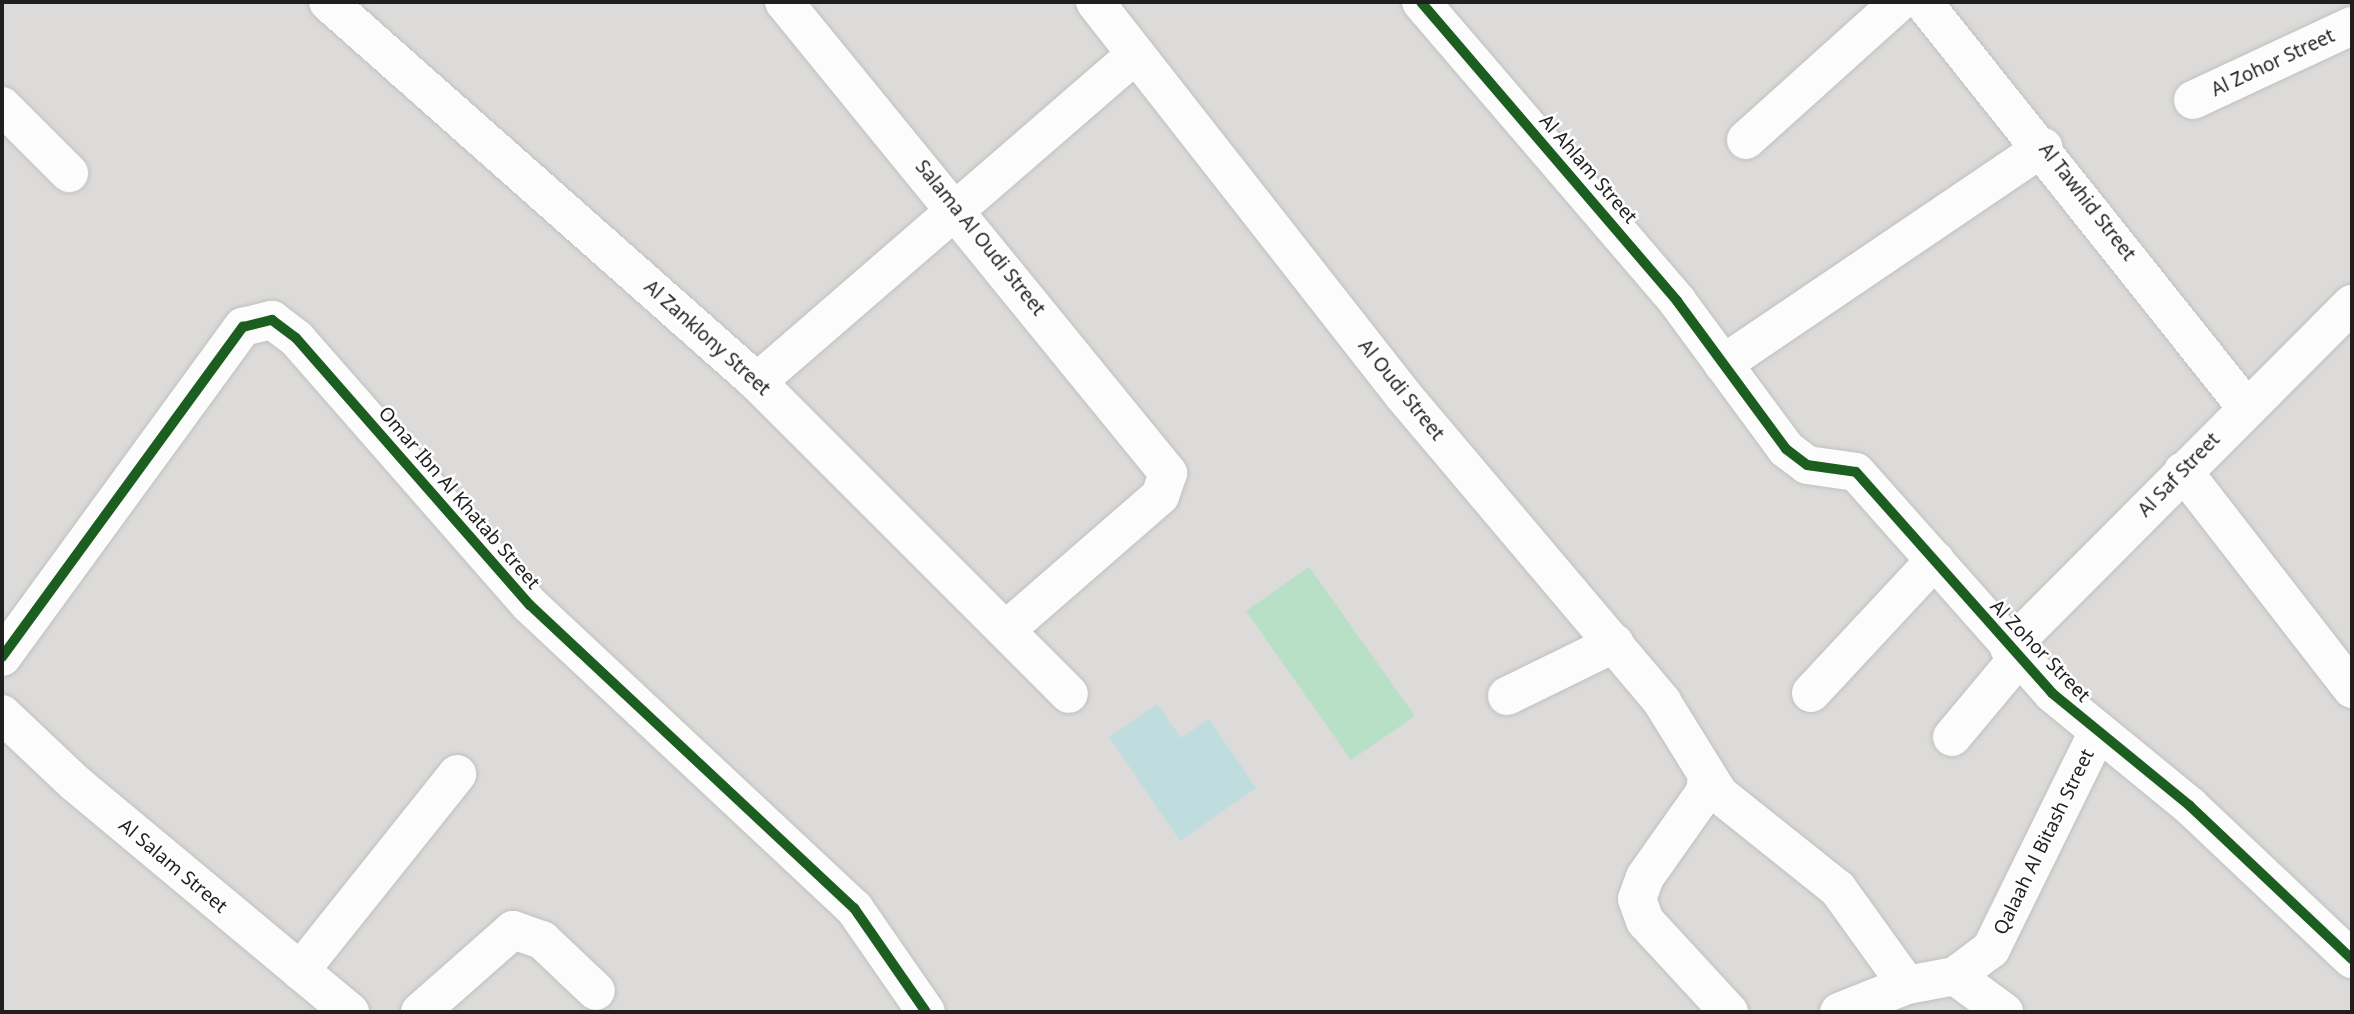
<!DOCTYPE html>
<html>
<head>
<meta charset="utf-8">
<style>
  body { margin:0 }
  #map { position:relative; width:2354px; height:1014px; overflow:hidden; background:#edebe9; font-family:"Noto Sans",sans-serif }
  div>[style] { position:absolute }
  [style*='--x'] { left:calc(var(--x)*1px); top:calc(var(--y)*1px); width:calc(var(--w)*1px); rotate:calc(var(--a)*1deg) }
  .residential>* { inset:0; background:#dcdbda }
  .pitch>* { inset:0; background:#b8e0c7 }
  .water>* { inset:0; background:#bfddde }
  .roads { filter:drop-shadow(0 0 2px #c0c0bf) drop-shadow(0 0 2px #c0c0bf) }
  .street>* { height:38px; margin:-19px; padding:0 19px; transform-origin:19px; border-radius:19px; background:#fcfcfc }
  .cycleway>* { height:10px; margin:-5px; padding:0 5px; transform-origin:5px; border-radius:5px; background:#1b5e20 }
  span { translate:-50% -50%; white-space:nowrap; text-align:center; line-height:1.15; -webkit-text-stroke:5px #fff; paint-order:stroke }
  .street-label { font-size:19px; color:#1f1f1f }
  .frame { position:absolute; inset:0; border:4px solid #1f1f1f; pointer-events:none }
</style>
</head>
<body>
<div id="map">
  <div class="residential">
    <div style="clip-path:polygon(2px 2px,2352px 2px,2352px 1012px,2px 1012px)"></div>
  </div>
  <div class="pitch">
    <div style="clip-path:polygon(1309px 567px,1415px 716px,1351px 760px,1246px 611px)"></div>
  </div>
  <div class="water">
    <div style="clip-path:polygon(1157px 704px,1181px 738px,1209px 719px,1256px 788px,1180px 841px,1109px 737px)"></div>
  </div>
  <div class="roads">
    <div class="street">
      <div style="--x:328;--y:2;--w:573;--a:41.53"></div>
      <div style="--x:757;--y:382;--w:441;--a:45"></div>
      <div style="--x:784;--y:2;--w:608;--a:50.81"></div>
      <div style="--x:1168;--y:473;--w:24;--a:109"></div>
      <div style="--x:1160;--y:496;--w:204;--a:139"></div>
      <div style="--x:1095;--y:2;--w:499;--a:51.9"></div>
      <div style="--x:1403;--y:395;--w:402;--a:49.8"></div>
      <div style="--x:1662;--y:702;--w:108;--a:58.2"></div>
      <div style="--x:1719;--y:794;--w:152;--a:38.6"></div>
      <div style="--x:1838;--y:889;--w:118;--a:54.3"></div>
      <div style="--x:1421;--y:2;--w:394;--a:49.4"></div>
      <div style="--x:1677;--y:301;--w:184;--a:53.6"></div>
      <div style="--x:1786;--y:449;--w:26;--a:37"></div>
      <div style="--x:1807;--y:465;--w:49;--a:8.1"></div>
      <div style="--x:1856;--y:472;--w:295;--a:48.4"></div>
      <div style="--x:2052;--y:693;--w:178;--a:39.3"></div>
      <div style="--x:2190;--y:806;--w:223;--a:43.4"></div>
      <div style="--x:1923;--y:2;--w:517;--a:51.44"></div>
      <div style="--x:2193;--y:100;--w:175;--a:-25"></div>
      <div style="--x:2;--y:106;--w:95;--a:45"></div>
      <div style="--x:1746;--y:140;--w:206;--a:-42"></div>
      <div style="--x:1723;--y:364;--w:387;--a:-34.1"></div>
      <div style="--x:757;--y:382;--w:501;--a:-40.87"></div>
      <div style="--x:2183;--y:471;--w:276;--a:52.2"></div>
      <div style="--x:2009;--y:648;--w:486;--a:-45.1"></div>
      <div style="--x:2;--y:657;--w:409;--a:-53.9"></div>
      <div style="--x:243;--y:327;--w:30;--a:-14"></div>
      <div style="--x:272;--y:320;--w:30;--a:37"></div>
      <div style="--x:296;--y:338;--w:355;--a:48.8"></div>
      <div style="--x:530;--y:605;--w:444;--a:43.1"></div>
      <div style="--x:854;--y:908;--w:126;--a:55.3"></div>
      <div style="--x:1811;--y:693;--w:182;--a:-47"></div>
      <div style="--x:1507;--y:696;--w:120;--a:-26.1"></div>
      <div style="--x:2;--y:714;--w:100;--a:43.4"></div>
      <div style="--x:75;--y:783;--w:358;--a:39.8"></div>
      <div style="--x:1952;--y:737;--w:103;--a:-50.1"></div>
      <div style="--x:1707;--y:777;--w:15;--a:98"></div>
      <div style="--x:1705;--y:792;--w:104;--a:125.2"></div>
      <div style="--x:1645;--y:877;--w:23;--a:110"></div>
      <div style="--x:1637;--y:899;--w:23;--a:70"></div>
      <div style="--x:1645;--y:921;--w:124;--a:47.3"></div>
      <div style="--x:300;--y:971;--w:252;--a:-51.4"></div>
      <div style="--x:1955;--y:976;--w:61;--a:36.3"></div>
      <div style="--x:420;--y:1012;--w:124;--a:-41.4"></div>
      <div style="--x:513;--y:930;--w:31;--a:19"></div>
      <div style="--x:542;--y:940;--w:74;--a:43.4"></div>
      <div style="--x:1839;--y:1012;--w:73;--a:-21.7"></div>
      <div style="--x:1907;--y:985;--w:49;--a:-10.6"></div>
      <div style="--x:1955;--y:976;--w:45;--a:-36.9"></div>
      <div style="--x:1991;--y:949;--w:240;--a:-63.8"></div>
    </div>
  </div>
  <div class="cycleway">
    <div style="--x:1421;--y:2;--w:394;--a:49.4"></div>
    <div style="--x:1677;--y:301;--w:184;--a:53.6"></div>
    <div style="--x:1786;--y:449;--w:26;--a:37"></div>
    <div style="--x:1807;--y:465;--w:49;--a:8.1"></div>
    <div style="--x:1856;--y:472;--w:295;--a:48.4"></div>
    <div style="--x:2052;--y:693;--w:178;--a:39.3"></div>
    <div style="--x:2190;--y:806;--w:223;--a:43.4"></div>
    <div style="--x:2;--y:657;--w:409;--a:-53.9"></div>
    <div style="--x:243;--y:327;--w:30;--a:-14"></div>
    <div style="--x:272;--y:320;--w:30;--a:37"></div>
    <div style="--x:296;--y:338;--w:355;--a:48.8"></div>
    <div style="--x:530;--y:605;--w:444;--a:43.1"></div>
    <div style="--x:854;--y:908;--w:126;--a:55.3"></div>
  </div>
  <div class="street-label">
    <span style="left:2273px;top:63px;rotate:-25deg">Al Zohor Street</span>
    <span style="left:1588px;top:169px;rotate:49deg">Al Ahlam Street</span>
    <span style="left:2087px;top:202px;rotate:52deg">Al Tawhid Street</span>
    <span style="left:980px;top:238px;rotate:51deg">Salama Al Oudi Street</span>
    <span style="left:707px;top:338px;rotate:42deg">Al Zanklony Street</span>
    <span style="left:1401px;top:390px;rotate:51deg">Al Oudi Street</span>
    <span style="left:2179px;top:475px;rotate:-46deg">Al Saf Street</span>
    <span style="left:459px;top:498px;rotate:49deg">Omar Ibn Al Khatab Street</span>
    <span style="left:2040px;top:651px;rotate:46deg">Al Zohor Street</span>
    <span style="left:2044px;top:842px;rotate:-64deg">Qalaah Al Bitash Street</span>
    <span style="left:173px;top:866px;rotate:40deg">Al Salam Street</span>
  </div>
  <div class="frame"></div>
</div>
</body>
</html>
